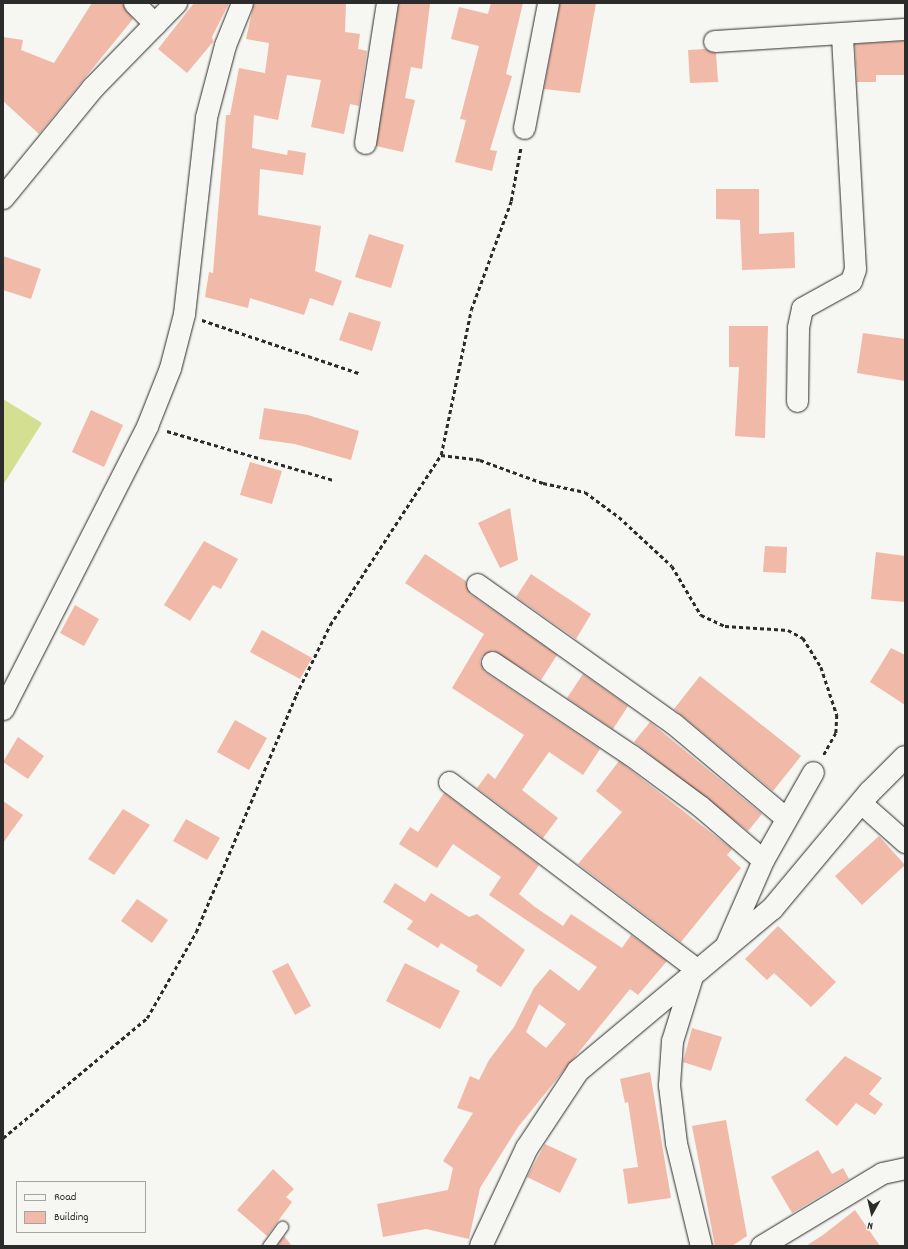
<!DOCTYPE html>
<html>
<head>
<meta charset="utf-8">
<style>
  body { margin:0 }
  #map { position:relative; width:908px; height:1249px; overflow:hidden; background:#f6f6f2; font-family:Dekko,sans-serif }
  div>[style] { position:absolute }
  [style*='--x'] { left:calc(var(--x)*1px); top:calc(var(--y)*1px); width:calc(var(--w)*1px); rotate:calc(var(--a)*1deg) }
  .green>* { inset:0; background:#d4df92 }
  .building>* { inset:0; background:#f1b9a7 }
  .path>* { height:2.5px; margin-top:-1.25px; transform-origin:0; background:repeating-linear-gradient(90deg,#2b2b2b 0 4px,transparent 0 7px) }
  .roads { filter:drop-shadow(0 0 1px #2b2b2b) drop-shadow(0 0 1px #2b2b2b) }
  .lane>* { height:11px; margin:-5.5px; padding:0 5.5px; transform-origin:5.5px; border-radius:5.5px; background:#f6f6f2 }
  .street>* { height:21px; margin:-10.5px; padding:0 10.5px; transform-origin:10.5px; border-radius:10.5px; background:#f6f6f2 }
  .secondary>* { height:22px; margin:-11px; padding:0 11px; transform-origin:11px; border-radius:11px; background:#f6f6f2 }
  span { translate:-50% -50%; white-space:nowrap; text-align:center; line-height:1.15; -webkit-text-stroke:3.5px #f6f6f2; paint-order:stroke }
  .frame { position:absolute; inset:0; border:4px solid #2b2b2b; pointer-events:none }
  .legend { position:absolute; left:16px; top:1181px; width:130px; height:52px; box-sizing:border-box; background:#f6f6f2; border:1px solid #a5a5a2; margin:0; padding:5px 7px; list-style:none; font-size:12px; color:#2b2b2b }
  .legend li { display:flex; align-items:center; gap:8px; height:20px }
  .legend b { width:20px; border:1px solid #a5a5a2 }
  .north { position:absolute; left:852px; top:1193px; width:40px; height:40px; -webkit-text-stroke:3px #f6f6f2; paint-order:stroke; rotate:188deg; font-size:11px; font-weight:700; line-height:16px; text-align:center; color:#2b2b2b }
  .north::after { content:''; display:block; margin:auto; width:14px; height:18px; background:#2b2b2b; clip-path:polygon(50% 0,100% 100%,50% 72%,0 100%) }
</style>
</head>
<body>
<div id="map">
  <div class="green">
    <div style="clip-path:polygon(3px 399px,42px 423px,3px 485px)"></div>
  </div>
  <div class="building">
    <div style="clip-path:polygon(92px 3px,122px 3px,133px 19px,39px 134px,3px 101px,3px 37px,23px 40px,21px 50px,54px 63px)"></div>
    <div style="clip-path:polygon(194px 3px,229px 3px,212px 37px,213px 42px,187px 73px,158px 49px)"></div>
    <div style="clip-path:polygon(254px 3px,346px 3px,345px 32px,360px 34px,358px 49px,367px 51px,359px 106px,350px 104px,344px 134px,311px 127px,321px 80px,287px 75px,278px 120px,254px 115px,252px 148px,287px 155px,288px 150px,306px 153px,303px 175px,260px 169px,258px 215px,321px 226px,315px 271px,342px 281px,333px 306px,310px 298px,304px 315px,250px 298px,248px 308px,205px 297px,209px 272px,213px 273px,226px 115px,230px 115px,239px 68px,265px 73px,269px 43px,246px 39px)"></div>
    <div style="clip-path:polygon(399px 3px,430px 4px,422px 69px,411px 67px,405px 98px,415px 100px,403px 152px,376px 146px)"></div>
    <div style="clip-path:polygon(491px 3px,523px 3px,506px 74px,512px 76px,490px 150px,497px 151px,492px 171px,455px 162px,466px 120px,460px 119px,479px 46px,451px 39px,459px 7px,488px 14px)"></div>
    <div style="clip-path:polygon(560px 3px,596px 3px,580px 93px,544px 89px)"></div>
    <div style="clip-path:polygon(905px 41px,905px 75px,876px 75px,876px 82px,857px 82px,855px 44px)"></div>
    <div style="clip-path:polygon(705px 49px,716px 53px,718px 82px,690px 83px,688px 50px)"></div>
    <div style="clip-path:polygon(716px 189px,759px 189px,759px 234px,794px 232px,795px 268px,742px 270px,740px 220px,716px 219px)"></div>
    <div style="clip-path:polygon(369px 234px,404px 245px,391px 288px,355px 277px)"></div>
    <div style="clip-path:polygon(3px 256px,41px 269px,31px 299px,3px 290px)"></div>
    <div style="clip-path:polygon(349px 312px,381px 322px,372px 351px,339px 340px)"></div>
    <div style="clip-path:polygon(729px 326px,768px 326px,765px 438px,735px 436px,739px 367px,729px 367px)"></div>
    <div style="clip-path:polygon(863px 333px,905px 339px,905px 381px,857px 373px)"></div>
    <div style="clip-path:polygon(264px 408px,308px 415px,359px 431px,351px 460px,295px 444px,259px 439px)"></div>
    <div style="clip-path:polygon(91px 410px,123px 425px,104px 467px,72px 452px)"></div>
    <div style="clip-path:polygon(250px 462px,282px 471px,272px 504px,240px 495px)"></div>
    <div style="clip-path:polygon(510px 508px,518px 560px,500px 568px,478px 523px)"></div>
    <div style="clip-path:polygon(204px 541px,238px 559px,221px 589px,213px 585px,190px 621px,164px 605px)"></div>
    <div style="clip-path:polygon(765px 546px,787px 547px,786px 573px,763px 572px)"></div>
    <div style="clip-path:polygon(876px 552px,905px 556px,905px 602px,871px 599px)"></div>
    <div style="clip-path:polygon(425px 554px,466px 581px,470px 594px,557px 655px,541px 680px,493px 650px,482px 656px,480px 662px,485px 672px,600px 749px,583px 775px,549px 752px,522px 790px,558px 818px,543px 838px,477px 788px,488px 773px,495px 779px,524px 735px,452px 688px,484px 634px,405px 583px)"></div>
    <div style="clip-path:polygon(531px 574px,591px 614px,576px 639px,516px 597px)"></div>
    <div style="clip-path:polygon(75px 605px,99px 619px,84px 646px,60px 633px)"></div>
    <div style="clip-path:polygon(262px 630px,312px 658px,300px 679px,250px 652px)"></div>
    <div style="clip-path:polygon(891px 648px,905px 655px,905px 705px,870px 682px)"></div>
    <div style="clip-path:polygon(583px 674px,628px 706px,613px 729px,567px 698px)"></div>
    <div style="clip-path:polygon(700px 676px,801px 756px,773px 791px,674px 709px)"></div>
    <div style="clip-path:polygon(235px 720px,267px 738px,249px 770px,217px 752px)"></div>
    <div style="clip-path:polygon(650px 722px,762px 814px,748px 831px,634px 742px)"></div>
    <div style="clip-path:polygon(18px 737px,44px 756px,28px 779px,3px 762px)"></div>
    <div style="clip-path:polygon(619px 761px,732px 849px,727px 855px,741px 868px,681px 942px,578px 864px,622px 812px,596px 791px)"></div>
    <div style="clip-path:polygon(evenodd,444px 793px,539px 865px,519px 894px,535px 907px,563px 926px,571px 914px,622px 948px,631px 935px,667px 961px,638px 995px,630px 989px,518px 1127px,480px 1188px,469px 1239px,426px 1229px,383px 1237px,377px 1204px,448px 1190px,453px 1168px,443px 1161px,473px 1113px,457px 1108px,470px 1076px,479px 1080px,489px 1060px,514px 1027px,534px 988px,550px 969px,579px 991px,597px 967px,489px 895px,501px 877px,453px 844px,437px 868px,399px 844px,410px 827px,418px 832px,444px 793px,539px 1004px,566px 1024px,546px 1048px,526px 1032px,539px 1004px)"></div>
    <div style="clip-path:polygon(3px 801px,23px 815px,3px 843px)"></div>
    <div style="clip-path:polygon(123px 809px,150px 825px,114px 875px,88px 859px)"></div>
    <div style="clip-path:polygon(186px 819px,220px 838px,207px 860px,173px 841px)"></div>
    <div style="clip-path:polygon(879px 836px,905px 865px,862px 905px,835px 876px)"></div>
    <div style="clip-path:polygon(395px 883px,425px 902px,431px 893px,469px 917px,477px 914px,525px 950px,501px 987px,476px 971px,478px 966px,441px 943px,438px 948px,407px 929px,413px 921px,383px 902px)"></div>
    <div style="clip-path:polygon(137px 899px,168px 920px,152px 943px,121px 921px)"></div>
    <div style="clip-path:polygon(778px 926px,836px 982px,811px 1007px,774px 973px,767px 980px,745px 959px)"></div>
    <div style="clip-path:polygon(288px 963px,311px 1006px,295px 1015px,272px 971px)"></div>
    <div style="clip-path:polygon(405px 963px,460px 991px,440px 1029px,386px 1001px)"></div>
    <div style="clip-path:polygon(692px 1028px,722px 1037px,711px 1071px,683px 1062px)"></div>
    <div style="clip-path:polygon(845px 1056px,882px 1078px,869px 1094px,883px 1104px,875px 1115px,856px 1103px,837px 1126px,805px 1100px)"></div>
    <div style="clip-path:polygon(650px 1072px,671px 1198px,628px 1204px,623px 1169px,638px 1167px,628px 1102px,625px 1103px,620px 1079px)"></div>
    <div style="clip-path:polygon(726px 1120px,747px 1236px,732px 1246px,715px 1246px,692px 1126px)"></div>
    <div style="clip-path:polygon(545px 1144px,577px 1159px,560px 1193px,527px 1177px)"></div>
    <div style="clip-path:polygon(818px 1150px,832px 1174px,843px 1168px,849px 1179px,792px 1213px,771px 1177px)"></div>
    <div style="clip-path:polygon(273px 1169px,294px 1189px,286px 1197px,292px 1202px,267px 1236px,237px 1210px)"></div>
    <div style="clip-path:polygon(855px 1210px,880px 1246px,806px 1246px,823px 1235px)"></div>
    <div style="clip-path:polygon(284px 1236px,292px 1246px,277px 1246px)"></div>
  </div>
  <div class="path">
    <div style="--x:202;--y:320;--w:166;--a:18.7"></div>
    <div style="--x:167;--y:431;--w:173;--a:16.4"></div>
    <div style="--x:441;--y:455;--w:39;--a:7"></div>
    <div style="--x:480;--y:460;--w:67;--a:20.1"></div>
    <div style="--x:543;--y:483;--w:43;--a:12.1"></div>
    <div style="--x:585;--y:492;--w:42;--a:36.3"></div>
    <div style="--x:619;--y:517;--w:72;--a:42.8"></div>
    <div style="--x:672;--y:566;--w:57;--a:59.4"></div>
    <div style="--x:701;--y:615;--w:26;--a:25"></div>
    <div style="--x:725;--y:626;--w:63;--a:3.6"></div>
    <div style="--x:788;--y:630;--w:17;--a:28"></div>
    <div style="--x:803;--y:638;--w:34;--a:58"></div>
    <div style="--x:821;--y:667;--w:51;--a:71.6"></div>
    <div style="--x:837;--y:715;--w:18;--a:93"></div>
    <div style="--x:836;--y:733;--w:26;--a:119"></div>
    <div style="--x:3;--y:1138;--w:187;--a:-39.8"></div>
    <div style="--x:147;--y:1018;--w:99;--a:-60.3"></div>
    <div style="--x:196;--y:932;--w:257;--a:-67.1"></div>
    <div style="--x:296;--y:695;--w:78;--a:-64.1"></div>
    <div style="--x:330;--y:625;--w:203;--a:-56.9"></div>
    <div style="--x:441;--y:455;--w:148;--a:-78.3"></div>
    <div style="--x:471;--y:310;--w:116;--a:-69.8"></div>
    <div style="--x:511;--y:201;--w:56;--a:-79.7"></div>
  </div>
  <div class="roads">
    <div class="lane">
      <div style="--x:268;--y:1246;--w:24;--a:-54"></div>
    </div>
    <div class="street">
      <div style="--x:134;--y:3;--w:30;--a:45"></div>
      <div style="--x:714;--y:41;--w:191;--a:-3.6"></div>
      <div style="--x:524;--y:128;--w:127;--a:-79.1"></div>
      <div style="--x:365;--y:143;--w:142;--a:-81.1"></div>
      <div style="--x:797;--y:401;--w:74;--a:-89.2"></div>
      <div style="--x:798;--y:327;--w:19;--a:-78"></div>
      <div style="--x:802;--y:308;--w:56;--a:-28.9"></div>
      <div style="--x:851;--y:281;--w:13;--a:-72"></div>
      <div style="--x:855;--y:269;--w:236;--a:-93.2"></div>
      <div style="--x:477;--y:584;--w:242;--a:35.4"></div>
      <div style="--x:674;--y:724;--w:145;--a:40"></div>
      <div style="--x:492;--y:662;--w:167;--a:33.8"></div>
      <div style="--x:631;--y:755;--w:86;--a:36.5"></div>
      <div style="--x:700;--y:806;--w:83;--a:40.6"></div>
      <div style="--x:3;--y:709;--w:318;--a:-63"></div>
      <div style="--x:147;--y:426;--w:62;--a:-68.4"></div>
      <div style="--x:170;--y:368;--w:56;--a:-75.5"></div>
      <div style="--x:184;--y:314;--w:198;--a:-83.6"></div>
      <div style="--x:206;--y:117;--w:74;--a:-75.2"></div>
      <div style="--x:225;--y:45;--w:45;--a:-68"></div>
      <div style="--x:449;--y:782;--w:312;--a:37.1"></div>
      <div style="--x:861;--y:803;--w:59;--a:41.6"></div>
      <div style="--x:725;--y:947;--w:95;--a:-66.4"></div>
      <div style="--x:763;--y:860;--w:101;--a:-60.4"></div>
      <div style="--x:693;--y:973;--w:71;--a:107.2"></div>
      <div style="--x:672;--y:1041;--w:44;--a:93.9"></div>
      <div style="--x:669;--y:1085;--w:58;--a:83.1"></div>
      <div style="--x:676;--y:1143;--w:106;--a:76.4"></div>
      <div style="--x:761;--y:1246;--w:141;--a:-31.1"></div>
      <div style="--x:882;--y:1173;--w:24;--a:-12"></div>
    </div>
    <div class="secondary">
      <div style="--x:3;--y:198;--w:142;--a:-50.7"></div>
      <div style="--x:93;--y:88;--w:119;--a:-45.7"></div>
      <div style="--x:481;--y:1246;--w:108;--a:-64.9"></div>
      <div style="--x:527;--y:1148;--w:92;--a:-56.5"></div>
      <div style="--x:578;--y:1071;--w:253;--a:-39.9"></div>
      <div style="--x:772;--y:909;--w:153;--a:-50.1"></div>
      <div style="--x:870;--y:792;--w:49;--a:-45"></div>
    </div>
  </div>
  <div class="frame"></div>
  <ul class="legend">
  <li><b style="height:5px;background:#f6f6f2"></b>Road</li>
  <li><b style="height:11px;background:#f1b9a7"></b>Building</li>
  </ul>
  <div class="north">N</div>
</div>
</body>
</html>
